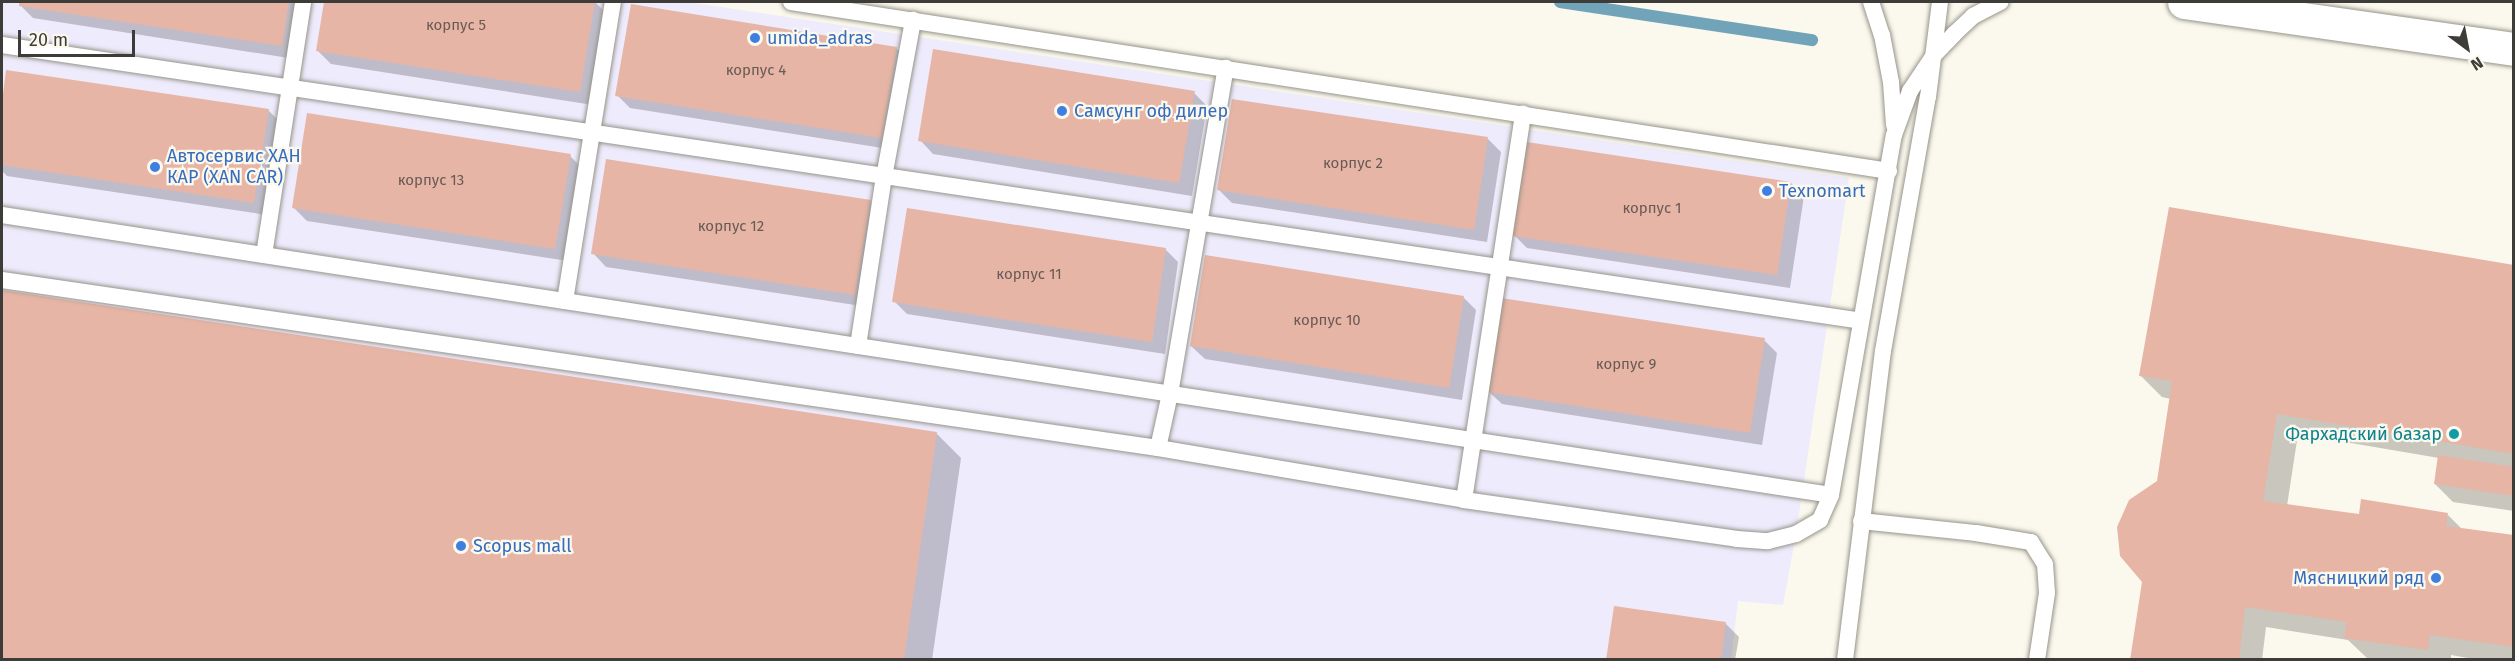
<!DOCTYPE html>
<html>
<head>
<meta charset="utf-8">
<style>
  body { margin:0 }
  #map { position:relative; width:2515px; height:661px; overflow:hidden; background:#fbf8ed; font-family:"Fira Sans",sans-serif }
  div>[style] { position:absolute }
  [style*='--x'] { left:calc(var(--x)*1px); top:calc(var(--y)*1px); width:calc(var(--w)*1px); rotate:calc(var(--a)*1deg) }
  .commercial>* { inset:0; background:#eeebfd }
  .shadow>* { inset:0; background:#0003 }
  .stream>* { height:12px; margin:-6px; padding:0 6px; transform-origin:6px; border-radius:6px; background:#71a4b9 }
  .building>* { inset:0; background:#e7b5a6 }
  .roads { filter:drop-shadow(0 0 2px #97948a) drop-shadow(0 0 2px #97948a) }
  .service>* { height:16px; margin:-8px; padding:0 8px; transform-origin:8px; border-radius:8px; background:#fff }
  .primary>* { height:33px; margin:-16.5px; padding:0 16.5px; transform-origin:16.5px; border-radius:16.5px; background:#fff }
  .dots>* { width:16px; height:16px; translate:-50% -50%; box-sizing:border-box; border:3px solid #fbf8ed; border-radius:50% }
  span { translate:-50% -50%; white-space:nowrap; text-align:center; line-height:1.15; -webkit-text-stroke:4.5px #fbf8ed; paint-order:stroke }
  .number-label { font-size:15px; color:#685a54 }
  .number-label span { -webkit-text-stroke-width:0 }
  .shop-label { font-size:18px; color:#366cbe }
  .left { translate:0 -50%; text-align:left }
  .right { translate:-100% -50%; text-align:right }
  .culture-label { font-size:18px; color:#0d838f }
  .frame { position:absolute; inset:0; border:3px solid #3d3c38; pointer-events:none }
  .north { position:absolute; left:2437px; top:18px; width:60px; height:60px; -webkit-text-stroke:4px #fbf8ed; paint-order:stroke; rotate:148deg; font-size:16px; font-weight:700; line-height:24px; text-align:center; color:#3d3c38 }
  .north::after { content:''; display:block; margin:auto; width:21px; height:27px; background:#3d3c38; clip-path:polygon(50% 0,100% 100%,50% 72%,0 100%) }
  .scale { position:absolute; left:18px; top:30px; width:117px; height:27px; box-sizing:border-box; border:3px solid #3d3c38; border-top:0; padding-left:8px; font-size:18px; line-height:21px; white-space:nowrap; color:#3d3c38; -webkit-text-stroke:4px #fbf8ed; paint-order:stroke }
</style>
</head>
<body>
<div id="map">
  <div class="commercial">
    <div style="clip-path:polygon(2px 2px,688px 2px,1849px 178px,1796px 534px,1783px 605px,1738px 601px,1731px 660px,2px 659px)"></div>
  </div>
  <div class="shadow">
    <div style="clip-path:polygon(21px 2px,304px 2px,295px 59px,33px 18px,20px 5px)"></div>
    <div style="clip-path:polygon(326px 2px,595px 2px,608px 15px,593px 105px,331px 64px,318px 51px)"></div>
    <div style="clip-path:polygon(896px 48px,910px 61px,895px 150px,630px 108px,617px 95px)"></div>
    <div style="clip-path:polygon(8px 72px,268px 110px,281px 123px,267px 215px,7px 176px,2px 171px,2px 112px)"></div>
    <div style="clip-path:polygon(1194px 93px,1207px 106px,1192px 196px,933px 154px,920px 140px)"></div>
    <div style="clip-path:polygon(1488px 139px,1501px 152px,1487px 242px,1232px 203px,1219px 190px)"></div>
    <div style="clip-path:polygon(570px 156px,583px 169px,568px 261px,307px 221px,294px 208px)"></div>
    <div style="clip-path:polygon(1791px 183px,1804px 196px,1790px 288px,1527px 248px,1514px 235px)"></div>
    <div style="clip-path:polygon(870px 202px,883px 215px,868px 307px,606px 267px,593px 253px)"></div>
    <div style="clip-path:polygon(1165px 249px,1178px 262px,1165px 354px,907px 314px,894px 301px)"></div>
    <div style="clip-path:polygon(2514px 266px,2514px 511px,2453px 502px,2435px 484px,2439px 458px,2298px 434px,2287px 506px,2360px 516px,2448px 515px,2463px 530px,2514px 537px,2514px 660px,2479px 660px,2451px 655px,2451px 660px,2373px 660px,2367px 658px,2348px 640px,2266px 627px,2262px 660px,2131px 660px,2171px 399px,2162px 397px,2141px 376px)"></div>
    <div style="clip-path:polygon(2px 291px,936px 433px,961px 458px,932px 660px,2px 660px)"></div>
    <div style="clip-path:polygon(1463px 297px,1476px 310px,1462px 400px,1205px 359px,1191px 346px)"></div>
    <div style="clip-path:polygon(1764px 340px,1777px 353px,1762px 445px,1502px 404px,1488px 391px)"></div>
    <div style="clip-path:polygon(1726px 624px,1739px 637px,1735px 660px,1608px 660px)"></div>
  </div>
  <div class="stream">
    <div style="--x:1560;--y:2;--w:255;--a:8.6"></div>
  </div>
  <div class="building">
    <div style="clip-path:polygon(19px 2px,289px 2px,282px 46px,19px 6px)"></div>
    <div style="clip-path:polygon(324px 2px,595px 2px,580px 92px,316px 51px)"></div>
    <div style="clip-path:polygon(631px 4px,897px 47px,882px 138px,615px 96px)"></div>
    <div style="clip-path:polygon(933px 49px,1195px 91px,1179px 183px,918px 141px)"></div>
    <div style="clip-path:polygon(6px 70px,269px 109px,254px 203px,2px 165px,2px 102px)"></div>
    <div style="clip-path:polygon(1232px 99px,1488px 137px,1474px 230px,1217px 190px)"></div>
    <div style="clip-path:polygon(307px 113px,571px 154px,555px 249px,292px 208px)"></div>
    <div style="clip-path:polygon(1527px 142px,1791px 182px,1777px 275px,1512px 236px)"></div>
    <div style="clip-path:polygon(606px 159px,871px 200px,855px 295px,591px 254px)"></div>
    <div style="clip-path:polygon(2169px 207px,2514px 265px,2514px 454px,2277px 414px,2263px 501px,2359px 514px,2361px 499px,2448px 513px,2446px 526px,2514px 535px,2514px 647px,2430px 635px,2428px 650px,2344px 638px,2347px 622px,2245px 607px,2239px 660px,2130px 660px,2142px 582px,2120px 556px,2117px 527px,2129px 500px,2157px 481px,2172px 381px,2139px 376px)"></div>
    <div style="clip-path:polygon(907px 208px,1166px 248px,1152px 342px,892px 302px)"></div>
    <div style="clip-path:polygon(1205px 255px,1464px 296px,1449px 388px,1190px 346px)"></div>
    <div style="clip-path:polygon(2px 290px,937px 432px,904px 660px,2px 660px)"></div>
    <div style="clip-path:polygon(1501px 298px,1765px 338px,1750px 433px,1487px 392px)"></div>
    <div style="clip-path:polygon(2438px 455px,2514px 467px,2514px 496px,2434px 484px)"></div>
    <div style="clip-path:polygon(1614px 606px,1726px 622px,1721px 660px,1606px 660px)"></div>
  </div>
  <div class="roads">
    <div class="service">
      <div style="--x:791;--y:2;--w:1111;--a:8.75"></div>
      <div style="--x:1871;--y:2;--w:35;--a:72"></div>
      <div style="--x:1882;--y:35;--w:48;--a:79.2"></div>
      <div style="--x:1891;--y:82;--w:43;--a:86"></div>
      <div style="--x:2;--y:45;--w:1879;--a:8.44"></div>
      <div style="--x:2;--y:215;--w:1850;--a:8.7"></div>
      <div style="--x:264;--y:255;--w:256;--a:-81.2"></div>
      <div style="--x:2;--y:280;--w:1168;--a:8.27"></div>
      <div style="--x:1158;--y:448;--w:310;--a:9.6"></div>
      <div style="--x:1464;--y:500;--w:276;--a:8.1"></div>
      <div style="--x:1737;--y:539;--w:31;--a:4"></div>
      <div style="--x:1768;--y:541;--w:29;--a:-14"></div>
      <div style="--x:1796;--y:534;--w:28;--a:-30"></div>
      <div style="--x:1820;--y:520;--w:27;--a:-66"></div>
      <div style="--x:1831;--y:495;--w:365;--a:-80.1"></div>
      <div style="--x:1894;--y:135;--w:47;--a:-70"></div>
      <div style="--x:1910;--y:91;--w:43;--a:-56.3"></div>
      <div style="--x:1934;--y:55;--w:29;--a:-46"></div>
      <div style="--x:1954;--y:34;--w:26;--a:-43"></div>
      <div style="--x:1973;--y:16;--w:31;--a:-27"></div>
      <div style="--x:565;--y:301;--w:303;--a:-80.9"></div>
      <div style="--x:858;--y:346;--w:171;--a:-81.3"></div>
      <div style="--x:884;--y:177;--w:160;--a:-79.5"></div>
      <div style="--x:1158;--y:448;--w:55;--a:-77.5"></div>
      <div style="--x:1170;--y:394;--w:331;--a:-80.3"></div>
      <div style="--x:1464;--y:500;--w:391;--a:-81.3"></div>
      <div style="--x:1861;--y:521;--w:116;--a:6"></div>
      <div style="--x:1976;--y:533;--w:56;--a:9.3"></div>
      <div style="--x:2031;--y:542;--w:26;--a:58"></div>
      <div style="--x:2045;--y:564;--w:29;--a:86"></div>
      <div style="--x:2047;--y:593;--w:68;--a:98.5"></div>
      <div style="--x:1845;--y:660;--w:311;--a:-83"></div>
      <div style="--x:1883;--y:351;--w:258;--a:-80"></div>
      <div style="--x:1928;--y:97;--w:96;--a:-82.8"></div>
    </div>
    <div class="primary">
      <div style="--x:2184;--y:2;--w:333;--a:8.1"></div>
    </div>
  </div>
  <div class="dots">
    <div style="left:755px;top:38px;background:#3f7fe0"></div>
    <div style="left:1062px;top:111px;background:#3f7fe0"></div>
    <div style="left:155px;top:167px;background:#3f7fe0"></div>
    <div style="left:1767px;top:191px;background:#3f7fe0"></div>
    <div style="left:2454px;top:434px;background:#0f9aa8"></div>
    <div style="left:461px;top:546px;background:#3f7fe0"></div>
    <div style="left:2436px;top:578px;background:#3f7fe0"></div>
  </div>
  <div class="number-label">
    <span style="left:456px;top:26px">корпус 5</span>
    <span style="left:756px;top:71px">корпус 4</span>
    <span style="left:1353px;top:164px">корпус 2</span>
    <span style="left:431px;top:181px">корпус 13</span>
    <span style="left:1652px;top:209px">корпус 1</span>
    <span style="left:731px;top:227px">корпус 12</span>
    <span style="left:1029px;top:275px">корпус 11</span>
    <span style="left:1327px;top:321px">корпус 10</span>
    <span style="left:1626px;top:365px">корпус 9</span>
  </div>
  <div class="shop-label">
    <span class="left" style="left:767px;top:38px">umida_adras</span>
    <span class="left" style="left:1074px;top:111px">Самсунг оф дилер</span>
    <span class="left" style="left:167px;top:167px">Автосервис ХАН<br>КАР (XAN CAR)</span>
    <span class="left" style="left:1779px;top:191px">Texnomart</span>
    <span class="left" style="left:473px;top:546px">Scopus mall</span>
    <span class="right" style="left:2424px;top:578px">Мясницкий ряд</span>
  </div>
  <div class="culture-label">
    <span class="right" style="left:2442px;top:434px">Фархадский базар</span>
  </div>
  <div class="frame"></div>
  <div class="north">N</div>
  <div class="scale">20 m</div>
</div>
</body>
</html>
